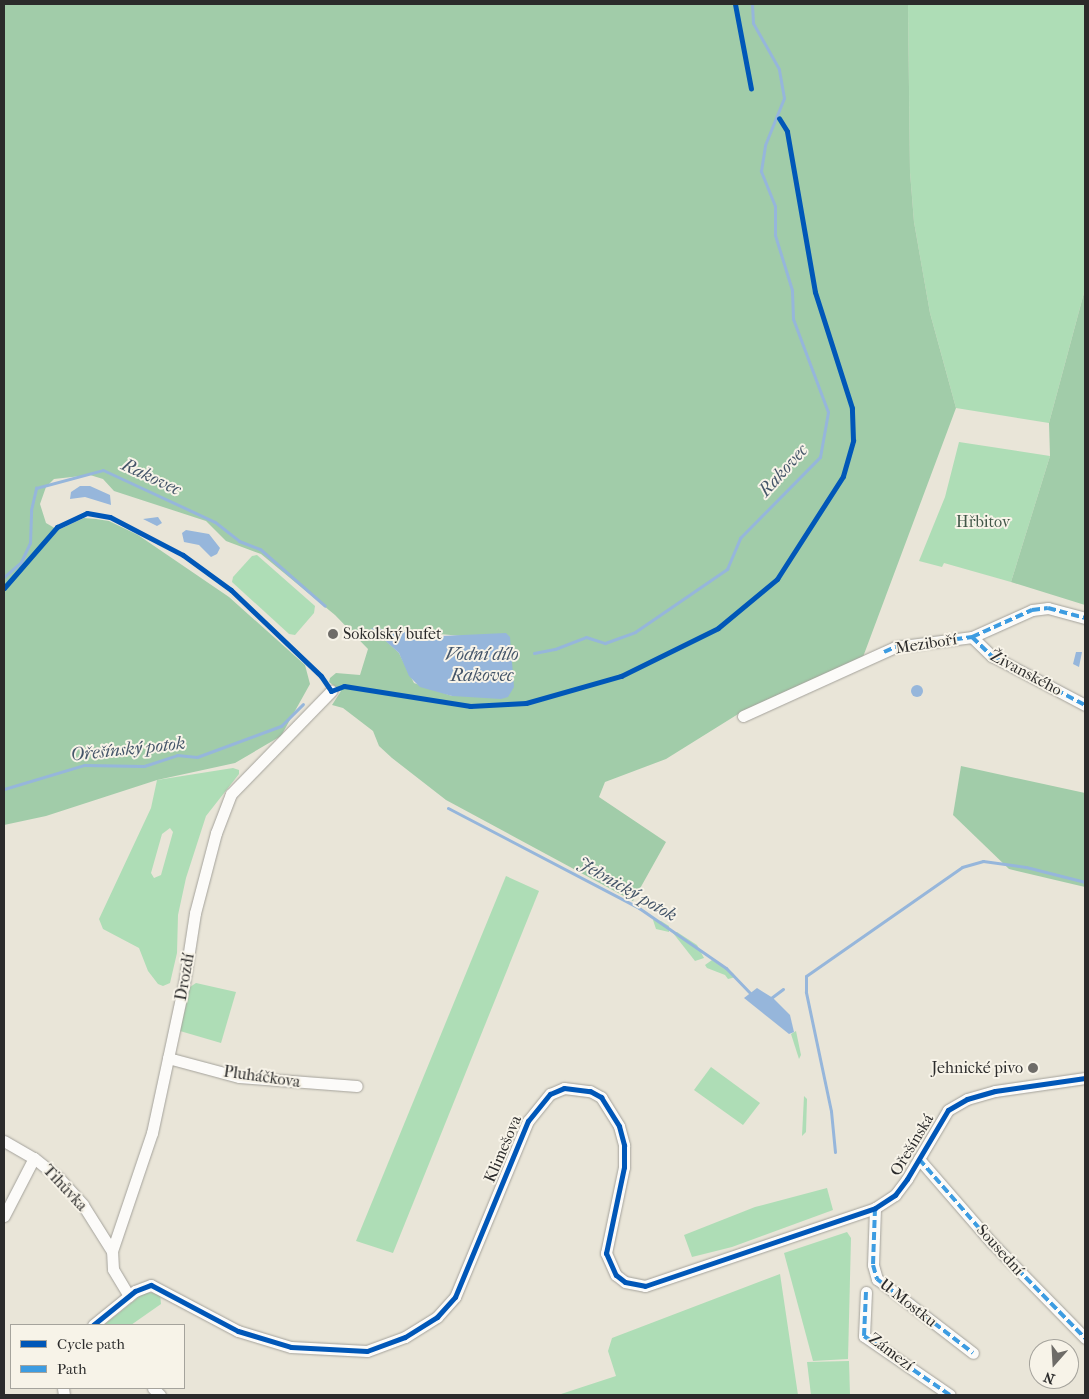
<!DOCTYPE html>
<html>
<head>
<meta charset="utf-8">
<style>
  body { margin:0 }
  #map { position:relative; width:1089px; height:1399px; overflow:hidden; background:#e9e5d8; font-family:"IM FELL French Canon",serif }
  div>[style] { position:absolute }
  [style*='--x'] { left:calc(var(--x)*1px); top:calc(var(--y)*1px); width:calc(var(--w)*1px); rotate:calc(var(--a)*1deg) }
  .green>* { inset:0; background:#aeddb6 }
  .forest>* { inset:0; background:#a1cca9 }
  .water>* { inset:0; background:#96b6db }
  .round { border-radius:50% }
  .stream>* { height:3px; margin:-1.5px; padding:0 1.5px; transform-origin:1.5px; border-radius:1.5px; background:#96b6db }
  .roads { filter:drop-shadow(0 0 1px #a4a29b) drop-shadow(0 0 1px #a4a29b) }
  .minor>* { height:11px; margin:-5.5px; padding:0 5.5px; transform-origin:5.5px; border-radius:5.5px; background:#fcfbf9 }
  .quiet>* { height:4px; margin-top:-2px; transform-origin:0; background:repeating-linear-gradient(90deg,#3d9ce1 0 8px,transparent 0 12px) }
  .cycleway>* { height:5px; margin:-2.5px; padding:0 2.5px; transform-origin:2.5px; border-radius:2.5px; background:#0057b8 }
  .dots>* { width:14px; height:14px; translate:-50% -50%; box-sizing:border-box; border:2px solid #f7f3e8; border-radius:50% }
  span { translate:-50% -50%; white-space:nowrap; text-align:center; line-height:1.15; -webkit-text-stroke:4px #f7f3e8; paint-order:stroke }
  .park-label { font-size:16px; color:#405647 }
  .poi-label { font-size:16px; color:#2b2b2b }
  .left { translate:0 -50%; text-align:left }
  .right { translate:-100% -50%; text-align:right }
  .street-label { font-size:16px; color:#2b2b2b }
  .water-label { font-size:18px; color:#445569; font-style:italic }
  .frame { position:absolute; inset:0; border:5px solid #2b2b2b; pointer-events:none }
  .legend { position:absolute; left:10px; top:1324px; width:175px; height:65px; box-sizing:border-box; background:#f7f3e8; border:1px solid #a5a39c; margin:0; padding:6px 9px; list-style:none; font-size:15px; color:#2b2b2b }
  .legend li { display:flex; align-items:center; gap:10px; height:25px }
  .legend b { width:25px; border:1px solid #a5a39c }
  .north { position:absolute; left:1029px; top:1339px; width:50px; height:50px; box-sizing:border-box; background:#f7f3e8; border:1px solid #a5a39c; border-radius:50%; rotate:199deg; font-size:14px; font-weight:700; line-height:20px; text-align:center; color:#2b2b2b }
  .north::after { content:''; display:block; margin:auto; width:18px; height:22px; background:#6e6c68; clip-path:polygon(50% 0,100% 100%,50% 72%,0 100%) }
</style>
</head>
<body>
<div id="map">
  <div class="green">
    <div style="clip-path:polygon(908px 4px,1085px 4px,1085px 289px,1049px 423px,956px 408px,930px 313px,914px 222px,910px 172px)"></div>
    <div style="clip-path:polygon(959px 442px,1050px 456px,1011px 582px,944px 563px,942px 567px,919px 561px,945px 497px)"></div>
    <div style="clip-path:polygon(257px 555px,315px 606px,314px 613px,295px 635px,289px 634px,232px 582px,233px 577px,252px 556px)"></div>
    <div style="clip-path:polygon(evenodd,233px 768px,239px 770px,239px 774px,206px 816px,186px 878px,178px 915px,177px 953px,170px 983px,163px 986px,158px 984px,148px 971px,139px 948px,103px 929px,99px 919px,151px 808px,157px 780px,233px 768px,170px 828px,173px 832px,161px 875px,154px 878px,151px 873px,162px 834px,170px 828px)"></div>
    <div style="clip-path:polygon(506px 876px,539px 891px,393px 1253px,356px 1241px)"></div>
    <div style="clip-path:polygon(653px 920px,661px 921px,669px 926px,669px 932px,656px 929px)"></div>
    <div style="clip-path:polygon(677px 932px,697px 945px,704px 958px,695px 961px,673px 933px)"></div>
    <div style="clip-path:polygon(712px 960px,733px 973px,736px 977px,728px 979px,725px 975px,707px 968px,705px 965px)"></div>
    <div style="clip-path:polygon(196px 983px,236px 992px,221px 1043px,180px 1031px,190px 987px)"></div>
    <div style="clip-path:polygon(796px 1031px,801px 1055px,799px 1059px,791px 1034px)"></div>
    <div style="clip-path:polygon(711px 1067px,760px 1103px,743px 1125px,694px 1090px)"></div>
    <div style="clip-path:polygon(804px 1096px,807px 1099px,806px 1132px,802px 1136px)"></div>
    <div style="clip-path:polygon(827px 1188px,833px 1210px,732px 1247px,692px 1257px,684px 1235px,755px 1207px)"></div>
    <div style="clip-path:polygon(847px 1232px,851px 1238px,848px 1359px,813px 1361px,784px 1253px)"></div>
    <div style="clip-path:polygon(780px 1274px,798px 1395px,558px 1395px,616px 1376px,608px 1351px,612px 1338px)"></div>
    <div style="clip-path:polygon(145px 1292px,160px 1294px,161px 1304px,131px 1325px,104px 1325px)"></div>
    <div style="clip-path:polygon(849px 1361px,850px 1395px,811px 1395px,807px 1362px)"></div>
  </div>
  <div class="forest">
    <div style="clip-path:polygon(evenodd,4px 4px,908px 4px,910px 172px,914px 222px,930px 313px,956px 408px,863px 657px,743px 711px,666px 759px,605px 782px,599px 797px,666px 842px,633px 901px,446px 800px,392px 758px,379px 746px,373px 731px,343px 708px,332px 705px,341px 691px,329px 682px,330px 678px,336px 673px,360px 675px,368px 649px,335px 615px,261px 554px,226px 541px,206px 521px,114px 491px,103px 479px,90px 475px,54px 479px,46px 487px,40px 504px,46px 523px,58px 530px,84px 518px,96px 519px,109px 521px,138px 535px,229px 597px,305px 665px,310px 684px,281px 736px,235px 763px,157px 780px,46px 816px,4px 825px,4px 4px,372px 628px,462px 636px,452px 696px,414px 683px,399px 653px,372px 628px)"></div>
    <div style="clip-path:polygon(1085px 289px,1085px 605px,1011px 582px,1050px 456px,1049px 423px)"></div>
    <div style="clip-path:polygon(961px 766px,1085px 793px,1085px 887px,1009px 869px,953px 815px)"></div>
  </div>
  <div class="water">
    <div style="clip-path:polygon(80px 486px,90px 486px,110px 495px,111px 505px,85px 497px,70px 499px,71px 492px)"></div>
    <div style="clip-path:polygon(158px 517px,162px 523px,157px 526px,143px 519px)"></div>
    <div style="clip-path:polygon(186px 530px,209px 534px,220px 548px,217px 554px,211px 557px,199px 545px,184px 542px,182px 533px)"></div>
    <div style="clip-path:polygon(371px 628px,441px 636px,506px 633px,510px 637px,514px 687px,508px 697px,501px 699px,452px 696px,420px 687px,409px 676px,399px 653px)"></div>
    <div style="clip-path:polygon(1076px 652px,1082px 652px,1079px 667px,1073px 664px)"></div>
    <div class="round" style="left:911px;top:685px;width:12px;height:12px"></div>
    <div style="clip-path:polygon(757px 988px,773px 998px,790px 1015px,794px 1032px,789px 1034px,744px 998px)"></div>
  </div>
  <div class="stream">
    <div style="--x:4;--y:577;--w:23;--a:-41"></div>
    <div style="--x:21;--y:562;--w:21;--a:-65"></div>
    <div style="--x:30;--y:543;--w:33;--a:-88"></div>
    <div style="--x:31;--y:510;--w:23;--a:-77"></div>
    <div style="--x:36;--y:488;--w:69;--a:-15"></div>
    <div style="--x:103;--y:470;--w:123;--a:24.9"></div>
    <div style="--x:215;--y:522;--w:31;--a:38"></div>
    <div style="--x:239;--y:541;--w:22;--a:21"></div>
    <div style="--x:260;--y:549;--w:86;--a:41.2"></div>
    <div style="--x:534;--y:653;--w:21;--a:-11"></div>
    <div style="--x:555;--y:649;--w:33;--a:-21"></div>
    <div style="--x:586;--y:637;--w:20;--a:18"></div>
    <div style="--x:605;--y:643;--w:32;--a:-20"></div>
    <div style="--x:635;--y:632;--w:112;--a:-34.4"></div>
    <div style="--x:727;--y:569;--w:34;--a:-67"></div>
    <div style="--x:740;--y:538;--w:114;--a:-45.4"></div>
    <div style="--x:820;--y:457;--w:46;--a:-79.9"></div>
    <div style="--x:828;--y:412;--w:99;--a:-110.6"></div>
    <div style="--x:793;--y:319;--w:29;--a:-92"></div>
    <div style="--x:792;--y:290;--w:58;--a:-107.2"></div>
    <div style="--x:775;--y:235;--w:29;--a:-90"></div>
    <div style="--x:775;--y:206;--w:38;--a:-112"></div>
    <div style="--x:761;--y:171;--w:26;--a:-81"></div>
    <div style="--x:765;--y:145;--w:51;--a:-68"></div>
    <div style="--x:784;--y:98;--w:29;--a:-100"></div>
    <div style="--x:779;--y:69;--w:53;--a:-119.5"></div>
    <div style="--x:753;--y:23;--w:19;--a:-93"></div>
    <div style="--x:4;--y:789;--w:84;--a:-16.7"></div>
    <div style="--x:84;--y:765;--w:60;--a:1"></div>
    <div style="--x:144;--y:766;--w:35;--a:-18"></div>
    <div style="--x:177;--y:755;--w:20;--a:6"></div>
    <div style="--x:197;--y:757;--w:90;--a:-20.3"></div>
    <div style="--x:281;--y:726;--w:31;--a:-45"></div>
    <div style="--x:448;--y:808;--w:216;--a:27.6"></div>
    <div style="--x:639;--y:908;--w:106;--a:34.6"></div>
    <div style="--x:726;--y:968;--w:35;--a:46"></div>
    <div style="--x:771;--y:998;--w:15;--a:-37"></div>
    <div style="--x:835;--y:1152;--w:41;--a:-95.6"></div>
    <div style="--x:831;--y:1111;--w:122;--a:-101.9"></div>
    <div style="--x:806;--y:992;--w:16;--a:-90"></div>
    <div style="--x:806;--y:976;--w:190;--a:-34.9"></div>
    <div style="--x:962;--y:867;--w:22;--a:-16"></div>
    <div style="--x:983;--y:861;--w:43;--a:7.9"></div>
    <div style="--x:1026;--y:867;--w:61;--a:14.3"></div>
  </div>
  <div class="roads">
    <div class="minor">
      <div style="--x:972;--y:637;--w:28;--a:44"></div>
      <div style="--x:992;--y:656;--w:105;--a:27.8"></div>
      <div style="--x:743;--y:716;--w:167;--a:-24.4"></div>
      <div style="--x:895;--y:647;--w:78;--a:-7.4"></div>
      <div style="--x:972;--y:637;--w:66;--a:-24.2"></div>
      <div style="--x:1032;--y:610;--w:16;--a:-7"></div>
      <div style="--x:1048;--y:608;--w:38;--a:15"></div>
      <div style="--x:168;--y:1058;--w:73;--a:15"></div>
      <div style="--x:239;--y:1077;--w:118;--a:4.4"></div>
      <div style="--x:4;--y:1141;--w:34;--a:30"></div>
      <div style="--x:34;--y:1158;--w:32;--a:39"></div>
      <div style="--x:59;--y:1178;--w:36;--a:48"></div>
      <div style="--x:83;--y:1205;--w:54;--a:57.8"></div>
      <div style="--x:919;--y:1159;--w:111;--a:49"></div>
      <div style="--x:992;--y:1243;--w:133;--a:45.6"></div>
      <div style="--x:875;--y:1208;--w:57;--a:92"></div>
      <div style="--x:873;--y:1265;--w:15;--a:74"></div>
      <div style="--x:877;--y:1279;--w:121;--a:37.6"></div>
      <div style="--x:4;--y:1216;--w:65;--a:-62.7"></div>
      <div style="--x:866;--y:1292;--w:44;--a:92.6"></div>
      <div style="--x:864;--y:1336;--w:104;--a:34.5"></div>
      <div style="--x:129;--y:1296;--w:31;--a:-121"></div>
      <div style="--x:113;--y:1269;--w:18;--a:-93"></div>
      <div style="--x:112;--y:1251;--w:125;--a:-71.3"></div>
      <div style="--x:152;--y:1133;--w:152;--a:-77.9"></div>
      <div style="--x:184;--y:984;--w:72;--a:-81.2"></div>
      <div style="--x:195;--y:913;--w:83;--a:-75.3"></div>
      <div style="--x:216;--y:833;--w:42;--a:-69"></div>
      <div style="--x:231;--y:794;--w:144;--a:-45.8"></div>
      <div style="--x:93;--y:1325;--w:54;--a:-39"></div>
      <div style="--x:135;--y:1291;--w:17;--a:-21"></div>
      <div style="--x:151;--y:1285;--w:98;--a:27.9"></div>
      <div style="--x:238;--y:1331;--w:55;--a:16.8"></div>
      <div style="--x:291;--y:1347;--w:76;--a:3"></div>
      <div style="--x:367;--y:1351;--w:40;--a:-20.2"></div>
      <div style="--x:405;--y:1337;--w:38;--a:-32"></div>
      <div style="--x:437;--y:1317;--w:27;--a:-48"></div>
      <div style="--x:455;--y:1297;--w:191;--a:-67.5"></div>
      <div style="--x:528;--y:1121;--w:35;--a:-51"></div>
      <div style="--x:550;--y:1094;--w:15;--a:-23"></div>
      <div style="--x:564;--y:1088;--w:26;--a:7"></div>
      <div style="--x:590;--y:1091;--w:13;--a:29"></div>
      <div style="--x:601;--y:1097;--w:34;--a:58"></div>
      <div style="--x:619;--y:1126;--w:20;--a:75"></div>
      <div style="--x:624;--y:1145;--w:22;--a:90"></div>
      <div style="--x:624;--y:1167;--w:88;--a:101.8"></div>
      <div style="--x:606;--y:1253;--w:24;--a:66"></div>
      <div style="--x:616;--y:1275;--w:11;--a:38"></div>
      <div style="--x:625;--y:1282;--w:20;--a:11"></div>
      <div style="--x:645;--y:1286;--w:243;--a:-18.7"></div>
      <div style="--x:875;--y:1208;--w:24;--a:-33"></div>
      <div style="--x:895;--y:1195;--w:20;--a:-53"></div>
      <div style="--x:907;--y:1179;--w:80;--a:-59.3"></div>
      <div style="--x:948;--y:1110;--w:22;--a:-30"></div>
      <div style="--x:967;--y:1099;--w:29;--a:-16"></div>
      <div style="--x:995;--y:1091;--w:91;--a:-8.2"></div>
      <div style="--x:63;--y:1388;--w:7;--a:82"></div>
      <div style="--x:153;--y:1388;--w:10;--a:45"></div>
    </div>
  </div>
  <div class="quiet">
    <div style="--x:972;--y:637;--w:28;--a:44"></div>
    <div style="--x:992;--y:656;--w:105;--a:27.8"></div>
    <div style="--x:884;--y:652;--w:12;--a:-24"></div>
    <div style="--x:895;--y:647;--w:78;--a:-7.4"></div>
    <div style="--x:972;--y:637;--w:66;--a:-24.2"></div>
    <div style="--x:1032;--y:610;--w:16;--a:-7"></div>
    <div style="--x:1048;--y:608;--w:38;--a:15"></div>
    <div style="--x:919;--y:1159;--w:111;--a:49"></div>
    <div style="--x:992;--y:1243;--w:133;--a:45.6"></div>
    <div style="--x:875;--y:1208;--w:57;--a:92"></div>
    <div style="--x:873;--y:1265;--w:15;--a:74"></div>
    <div style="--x:877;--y:1279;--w:121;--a:37.6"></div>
    <div style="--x:866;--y:1292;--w:44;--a:92.6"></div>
    <div style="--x:864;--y:1336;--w:104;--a:34.5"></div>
  </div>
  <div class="cycleway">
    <div style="--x:735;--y:4;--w:86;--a:79.3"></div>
    <div style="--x:4;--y:588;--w:81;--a:-49"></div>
    <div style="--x:57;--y:527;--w:33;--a:-25"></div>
    <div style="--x:87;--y:513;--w:23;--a:10"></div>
    <div style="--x:110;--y:517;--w:82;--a:27.5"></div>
    <div style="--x:183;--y:555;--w:59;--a:36.1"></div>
    <div style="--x:231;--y:590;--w:124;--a:43.7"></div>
    <div style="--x:321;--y:676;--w:18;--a:56"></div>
    <div style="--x:331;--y:691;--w:14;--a:-21"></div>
    <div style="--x:344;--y:686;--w:128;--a:9"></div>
    <div style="--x:470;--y:706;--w:56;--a:-3.1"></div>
    <div style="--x:526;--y:703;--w:99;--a:-15.9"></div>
    <div style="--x:621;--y:676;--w:108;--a:-26.3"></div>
    <div style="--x:718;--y:628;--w:77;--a:-39.7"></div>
    <div style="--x:777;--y:579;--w:122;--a:-57.3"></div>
    <div style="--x:843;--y:476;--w:37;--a:-74"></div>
    <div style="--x:853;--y:440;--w:32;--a:-92"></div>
    <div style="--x:852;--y:408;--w:122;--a:-107.7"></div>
    <div style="--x:815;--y:292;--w:163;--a:-99.9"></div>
    <div style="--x:787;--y:131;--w:15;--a:-122"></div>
    <div style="--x:93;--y:1325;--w:54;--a:-39"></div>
    <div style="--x:135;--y:1291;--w:17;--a:-21"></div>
    <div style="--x:151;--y:1285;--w:98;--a:27.9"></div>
    <div style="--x:238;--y:1331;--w:55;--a:16.8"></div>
    <div style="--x:291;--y:1347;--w:76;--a:3"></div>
    <div style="--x:367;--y:1351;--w:40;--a:-20.2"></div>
    <div style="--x:405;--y:1337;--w:38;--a:-32"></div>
    <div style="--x:437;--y:1317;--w:27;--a:-48"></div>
    <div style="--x:455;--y:1297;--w:191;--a:-67.5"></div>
    <div style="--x:528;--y:1121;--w:35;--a:-51"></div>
    <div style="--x:550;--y:1094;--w:15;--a:-23"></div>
    <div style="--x:564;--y:1088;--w:26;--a:7"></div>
    <div style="--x:590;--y:1091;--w:13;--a:29"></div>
    <div style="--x:601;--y:1097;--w:34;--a:58"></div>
    <div style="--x:619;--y:1126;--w:20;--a:75"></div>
    <div style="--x:624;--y:1145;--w:22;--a:90"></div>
    <div style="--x:624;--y:1167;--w:88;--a:101.8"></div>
    <div style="--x:606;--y:1253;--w:24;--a:66"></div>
    <div style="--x:616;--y:1275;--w:11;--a:38"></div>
    <div style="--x:625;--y:1282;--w:20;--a:11"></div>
    <div style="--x:645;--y:1286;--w:243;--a:-18.7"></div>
    <div style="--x:875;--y:1208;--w:24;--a:-33"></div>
    <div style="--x:895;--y:1195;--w:20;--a:-53"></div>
    <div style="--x:907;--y:1179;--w:80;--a:-59.3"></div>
    <div style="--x:948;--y:1110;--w:22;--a:-30"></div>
    <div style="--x:967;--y:1099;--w:29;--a:-16"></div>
    <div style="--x:995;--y:1091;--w:91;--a:-8.2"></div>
  </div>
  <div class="dots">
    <div style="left:333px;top:634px;background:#6e6c68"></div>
    <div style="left:1033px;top:1068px;background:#6e6c68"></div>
  </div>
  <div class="park-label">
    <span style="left:983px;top:522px">Hřbitov</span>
  </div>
  <div class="poi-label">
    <span class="left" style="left:343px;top:634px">Sokolský bufet</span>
    <span class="right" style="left:1023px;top:1068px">Jehnické pivo</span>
  </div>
  <div class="street-label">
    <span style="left:926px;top:644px;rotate:-9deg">Meziboří</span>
    <span style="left:1026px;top:673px;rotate:28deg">Živanského</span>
    <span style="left:185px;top:977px;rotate:-80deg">Drozdí</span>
    <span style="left:262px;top:1077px;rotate:8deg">Pluháčkova</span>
    <span style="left:912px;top:1145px;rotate:-59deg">Ořešínská</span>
    <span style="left:503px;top:1149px;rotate:-67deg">Klimešova</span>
    <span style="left:65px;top:1188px;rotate:47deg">Tihůvka</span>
    <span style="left:1000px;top:1250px;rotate:48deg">Sousední</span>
    <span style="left:908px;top:1303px;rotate:38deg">U Mostku</span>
    <span style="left:891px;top:1352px;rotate:37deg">Zámezí</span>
  </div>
  <div class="water-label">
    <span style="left:784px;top:471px;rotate:-48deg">Rakovec</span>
    <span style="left:151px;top:478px;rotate:25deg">Rakovec</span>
    <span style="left:482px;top:666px">Vodní dílo<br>Rakovec</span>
    <span style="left:128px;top:750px;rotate:-6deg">Ořešínský potok</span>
    <span style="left:627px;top:890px;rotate:30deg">Jehnický potok</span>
  </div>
  <div class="frame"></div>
  <ul class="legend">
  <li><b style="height:6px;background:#0057b8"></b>Cycle path</li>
  <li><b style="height:6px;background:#3d9ce1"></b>Path</li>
  </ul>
  <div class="north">N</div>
</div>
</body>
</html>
